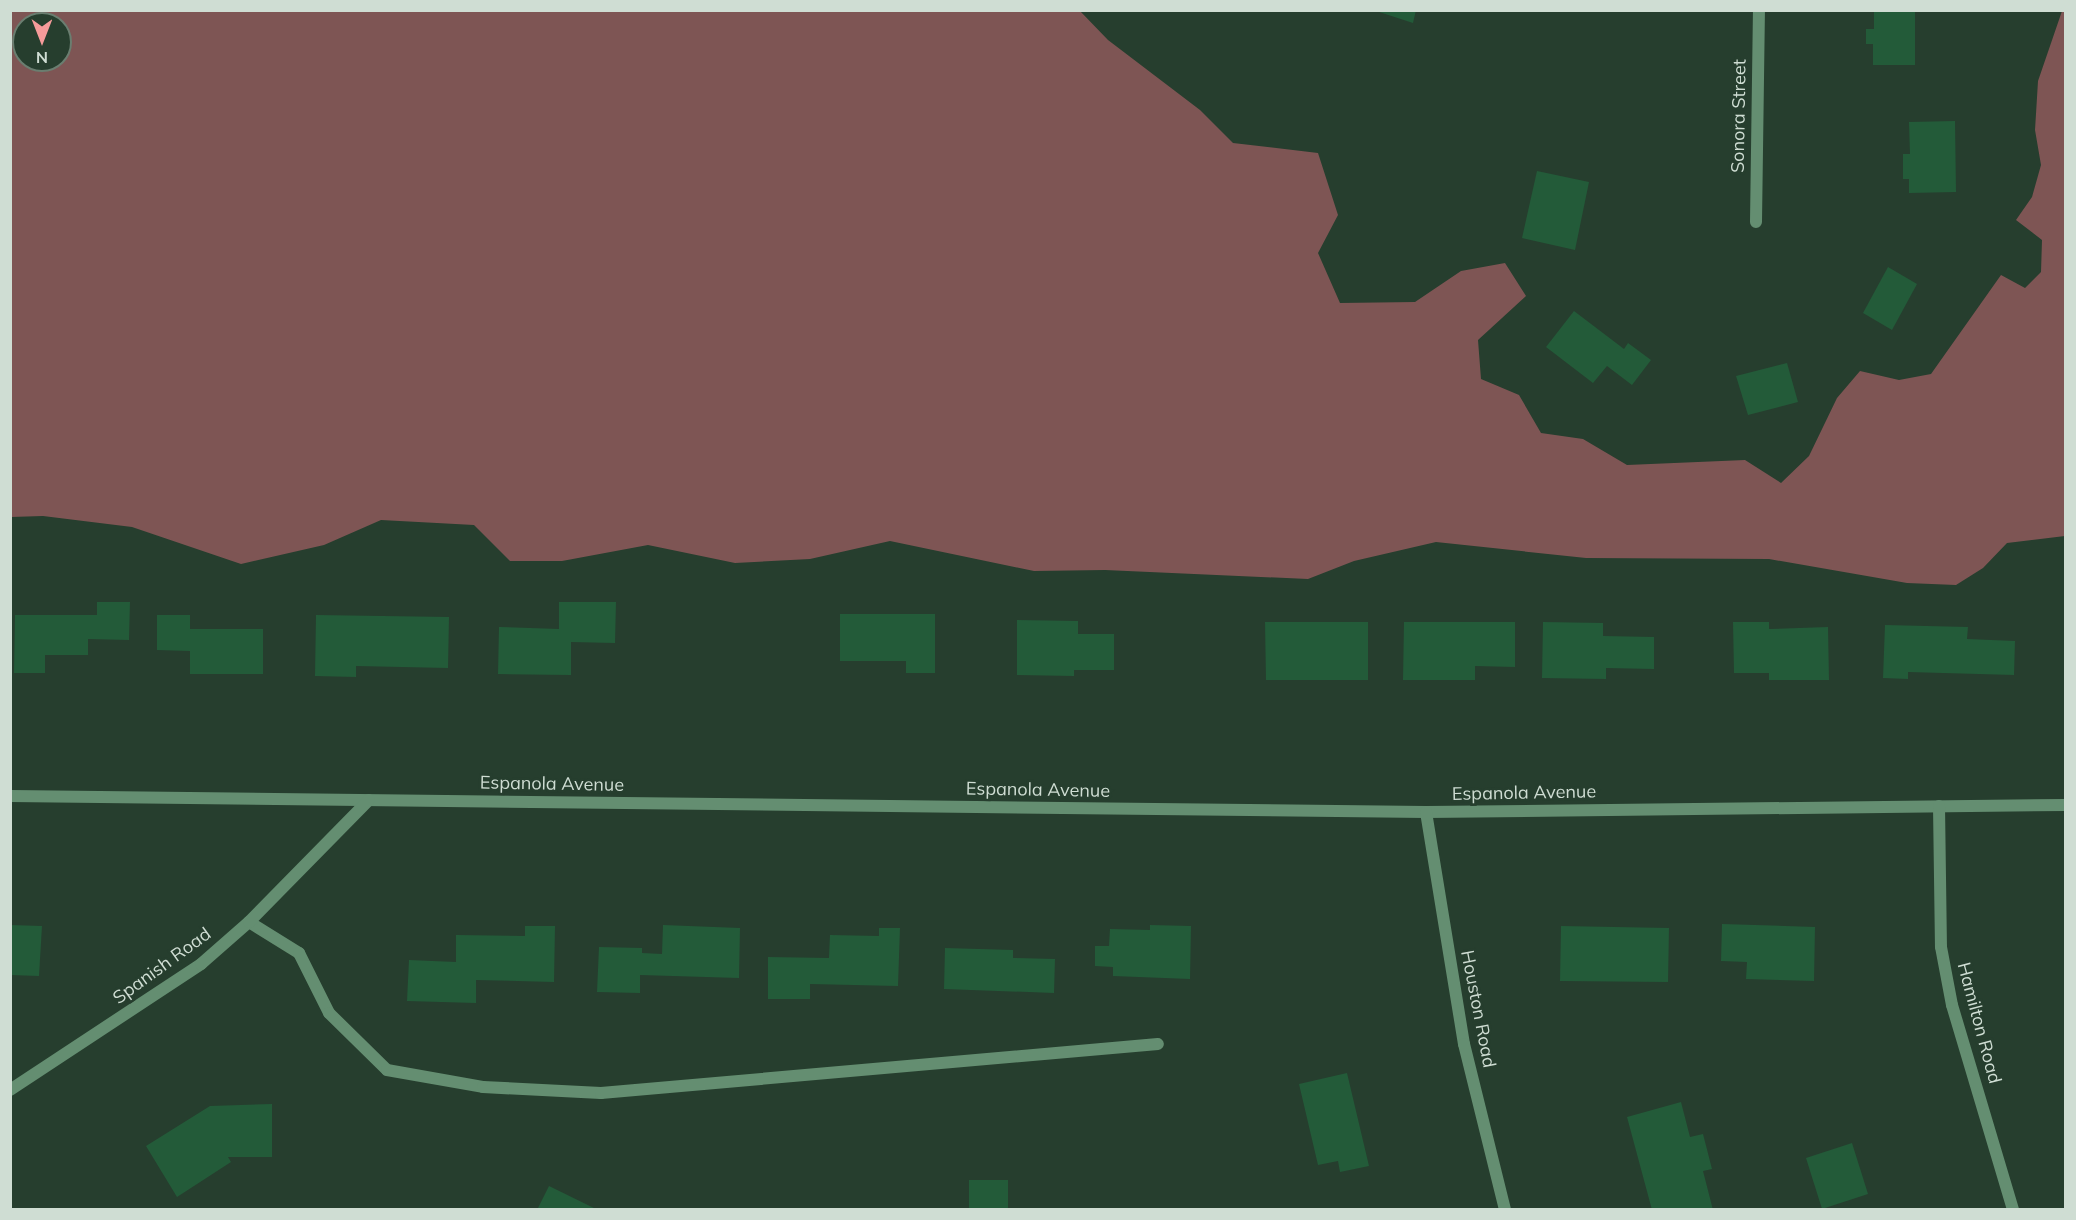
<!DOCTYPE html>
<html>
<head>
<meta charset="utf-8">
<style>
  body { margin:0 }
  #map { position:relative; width:2076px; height:1220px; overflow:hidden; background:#263e2e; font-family:Mulish,sans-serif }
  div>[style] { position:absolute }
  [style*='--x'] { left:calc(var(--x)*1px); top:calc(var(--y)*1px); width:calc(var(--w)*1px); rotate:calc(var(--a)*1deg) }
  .green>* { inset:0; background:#7e5554 }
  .building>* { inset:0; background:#235b39 }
  .street>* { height:12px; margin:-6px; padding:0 6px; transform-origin:6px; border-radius:6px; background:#648e71 }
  span { translate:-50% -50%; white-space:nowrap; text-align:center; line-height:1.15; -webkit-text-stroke:5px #263e2e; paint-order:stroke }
  .street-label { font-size:18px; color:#cfddd3 }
  .frame { position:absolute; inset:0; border:12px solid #cfddd3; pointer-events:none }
  .north { position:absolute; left:12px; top:12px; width:60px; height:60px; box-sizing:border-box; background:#263e2e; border:2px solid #6a7e70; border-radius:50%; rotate:180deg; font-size:16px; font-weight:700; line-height:24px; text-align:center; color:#cfddd3 }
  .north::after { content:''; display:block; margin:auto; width:21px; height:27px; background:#f59b9a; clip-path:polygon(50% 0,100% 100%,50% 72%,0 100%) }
</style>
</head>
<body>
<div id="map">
  <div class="green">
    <div style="clip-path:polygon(evenodd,10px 11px,1080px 11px,1108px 40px,1200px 110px,1233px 143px,1318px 153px,1338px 215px,1318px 253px,1340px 303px,1415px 302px,1461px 271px,1505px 263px,1526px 296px,1478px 340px,1481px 379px,1519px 395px,1541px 433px,1583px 439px,1627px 465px,1745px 460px,1781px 483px,1809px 456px,1837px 398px,1860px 371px,1899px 380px,1931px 374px,2001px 275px,2025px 288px,2041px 272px,2042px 240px,2016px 220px,2032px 197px,2041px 165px,2035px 130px,2038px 81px,2062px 11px,2065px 11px,2065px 536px,2007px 543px,1983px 568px,1956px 585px,1907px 583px,1769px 559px,1586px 558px,1436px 542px,1354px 561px,1308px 579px,1105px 570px,1034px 571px,890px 541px,810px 559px,735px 563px,648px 545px,562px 561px,510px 561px,474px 525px,381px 520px,324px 545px,241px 564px,132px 527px,43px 516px,11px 517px,10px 11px,24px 24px,60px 24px,60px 60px,24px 60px,24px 24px)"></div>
  </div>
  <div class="building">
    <div style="clip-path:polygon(1373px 10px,1416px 10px,1413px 23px)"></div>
    <div style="clip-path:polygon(1874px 10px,1915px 10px,1915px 65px,1873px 65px,1873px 44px,1866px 44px,1866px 29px,1874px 29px)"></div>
    <div style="clip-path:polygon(1955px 121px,1956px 192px,1909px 193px,1909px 179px,1903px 179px,1903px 154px,1910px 154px,1909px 122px)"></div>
    <div style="clip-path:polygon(1537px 171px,1589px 182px,1575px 250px,1522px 238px)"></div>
    <div style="clip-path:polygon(1888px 267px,1917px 284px,1892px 330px,1863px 313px)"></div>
    <div style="clip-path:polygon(1574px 311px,1624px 349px,1628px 343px,1651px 360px,1632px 385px,1607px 366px,1593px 383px,1546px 347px)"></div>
    <div style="clip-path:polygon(1787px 363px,1798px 402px,1748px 415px,1736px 376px)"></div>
    <div style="clip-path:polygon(97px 602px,130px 602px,129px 640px,88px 639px,88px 655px,45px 655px,45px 673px,14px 673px,15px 615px,97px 615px)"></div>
    <div style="clip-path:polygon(559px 602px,616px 602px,615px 643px,571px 642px,571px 675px,498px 674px,499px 627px,559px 629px)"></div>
    <div style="clip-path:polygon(840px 614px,935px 614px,935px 673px,906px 673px,906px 661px,840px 661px)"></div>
    <div style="clip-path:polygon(157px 615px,190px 615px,190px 629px,263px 629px,263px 674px,190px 674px,190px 651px,157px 650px)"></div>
    <div style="clip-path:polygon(316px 615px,449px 617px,448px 668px,356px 666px,356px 677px,315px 676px)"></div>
    <div style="clip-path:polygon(1017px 620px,1078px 621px,1078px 634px,1114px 634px,1114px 670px,1074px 670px,1074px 676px,1017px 675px)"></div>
    <div style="clip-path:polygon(1265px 622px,1368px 622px,1368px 680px,1266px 680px)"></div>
    <div style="clip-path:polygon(1404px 622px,1515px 622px,1515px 667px,1475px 666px,1475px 680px,1403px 680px)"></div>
    <div style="clip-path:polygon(1543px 622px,1603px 623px,1603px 636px,1654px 637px,1654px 669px,1606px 668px,1606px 679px,1542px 678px)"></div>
    <div style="clip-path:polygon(1733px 622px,1769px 622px,1769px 629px,1828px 627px,1829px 680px,1769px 680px,1769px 673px,1734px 673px)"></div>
    <div style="clip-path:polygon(1885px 625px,1968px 627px,1967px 639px,2015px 641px,2014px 675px,1908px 672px,1908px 679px,1883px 678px)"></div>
    <div style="clip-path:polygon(1722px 924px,1815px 927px,1814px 981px,1746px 979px,1747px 962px,1721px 961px)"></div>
    <div style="clip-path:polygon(10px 925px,42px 926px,39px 976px,10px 975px)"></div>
    <div style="clip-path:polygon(663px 925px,740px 928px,739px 978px,640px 975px,640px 993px,597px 992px,599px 947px,642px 948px,642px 953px,662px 954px)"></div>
    <div style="clip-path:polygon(1150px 925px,1191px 926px,1190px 979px,1113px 976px,1113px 967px,1095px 966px,1095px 946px,1109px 946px,1110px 929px,1150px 930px)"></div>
    <div style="clip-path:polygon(525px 926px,555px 926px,554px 982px,476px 980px,476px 1003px,407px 1001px,409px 960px,456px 962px,456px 935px,525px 936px)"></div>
    <div style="clip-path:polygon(1561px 926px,1669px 928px,1668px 982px,1560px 981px)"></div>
    <div style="clip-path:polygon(879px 928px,900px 928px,898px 986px,810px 984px,810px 999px,768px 999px,768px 957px,829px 958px,830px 935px,879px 936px)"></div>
    <div style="clip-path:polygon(945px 948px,1013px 950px,1013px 958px,1055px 959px,1054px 993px,944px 989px)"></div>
    <div style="clip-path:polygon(1347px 1073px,1369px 1166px,1340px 1172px,1338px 1161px,1318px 1165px,1299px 1084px)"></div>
    <div style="clip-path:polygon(1681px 1102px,1690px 1137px,1703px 1134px,1712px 1169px,1703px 1171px,1713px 1210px,1652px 1210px,1627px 1117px)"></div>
    <div style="clip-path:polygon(272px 1104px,272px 1157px,228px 1157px,231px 1162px,177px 1197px,146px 1146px,210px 1106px)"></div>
    <div style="clip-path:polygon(1852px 1143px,1868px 1194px,1822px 1209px,1806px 1158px)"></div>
    <div style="clip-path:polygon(969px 1180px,1008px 1180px,1008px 1210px,969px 1210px)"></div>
    <div style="clip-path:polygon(549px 1186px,598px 1210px,537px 1210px)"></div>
  </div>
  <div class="street">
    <div style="--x:1756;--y:222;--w:212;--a:-89.2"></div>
    <div style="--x:10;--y:796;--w:1416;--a:0.65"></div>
    <div style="--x:1426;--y:812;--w:640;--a:-0.63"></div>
    <div style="--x:1939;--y:806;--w:141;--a:89.2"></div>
    <div style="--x:1941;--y:947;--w:59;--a:79.3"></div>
    <div style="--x:1952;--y:1005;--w:214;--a:73.4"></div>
    <div style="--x:1426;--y:812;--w:235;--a:80.7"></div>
    <div style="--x:1464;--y:1044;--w:171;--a:76.1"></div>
    <div style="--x:249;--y:922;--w:59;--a:31.8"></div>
    <div style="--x:299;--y:953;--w:67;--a:63.4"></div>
    <div style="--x:329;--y:1013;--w:81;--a:44.5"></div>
    <div style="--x:387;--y:1070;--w:97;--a:10"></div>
    <div style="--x:483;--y:1087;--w:118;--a:2.9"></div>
    <div style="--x:601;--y:1093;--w:559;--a:-5.03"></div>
    <div style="--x:10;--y:1090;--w:229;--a:-33.4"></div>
    <div style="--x:201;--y:964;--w:64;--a:-41.2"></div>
    <div style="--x:249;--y:922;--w:171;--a:-45.5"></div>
  </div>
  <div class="street-label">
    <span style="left:1739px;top:116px;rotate:-89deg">Sonora Street</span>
    <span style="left:552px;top:784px;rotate:1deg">Espanola Avenue</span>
    <span style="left:1038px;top:790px;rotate:1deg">Espanola Avenue</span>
    <span style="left:1524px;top:793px;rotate:-1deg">Espanola Avenue</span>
    <span style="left:162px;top:966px;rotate:-36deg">Spanish Road</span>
    <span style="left:1478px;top:1009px;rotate:79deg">Houston Road</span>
    <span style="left:1979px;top:1023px;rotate:75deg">Hamilton Road</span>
  </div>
  <div class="frame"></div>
  <div class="north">N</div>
</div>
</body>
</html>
